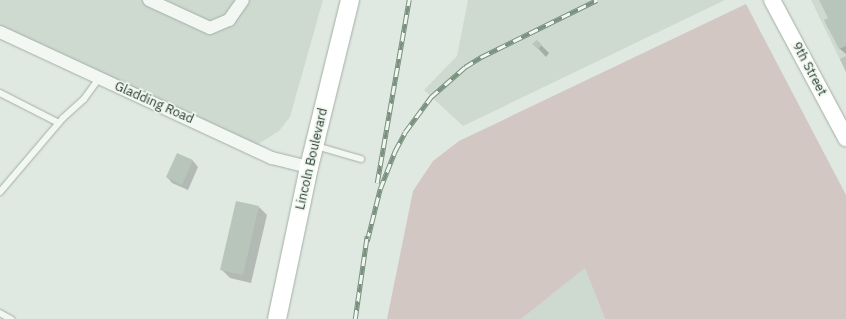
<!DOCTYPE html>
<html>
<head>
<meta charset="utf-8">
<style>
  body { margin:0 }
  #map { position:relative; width:846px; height:319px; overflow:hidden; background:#e0e8e2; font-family:"IBM Plex Sans",sans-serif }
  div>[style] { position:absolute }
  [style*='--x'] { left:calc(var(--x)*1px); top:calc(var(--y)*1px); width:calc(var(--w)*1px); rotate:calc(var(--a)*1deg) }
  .built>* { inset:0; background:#cedad0 }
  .green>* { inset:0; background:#d2c7c2 }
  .shadow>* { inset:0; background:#0003 }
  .building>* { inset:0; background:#b8c5ba }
  .roads { filter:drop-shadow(0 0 1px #a2afa5) drop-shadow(0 0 1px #a2afa5) }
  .lane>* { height:6px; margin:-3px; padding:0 3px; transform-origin:3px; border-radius:3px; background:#f3f7f4 }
  .street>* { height:12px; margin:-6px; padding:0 6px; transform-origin:6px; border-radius:6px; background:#f3f7f4 }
  .secondary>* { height:16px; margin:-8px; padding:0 8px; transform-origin:8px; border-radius:8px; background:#fff }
  .primary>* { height:18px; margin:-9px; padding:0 9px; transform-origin:9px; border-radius:9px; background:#fff }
  .rail>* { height:4.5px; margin-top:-2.25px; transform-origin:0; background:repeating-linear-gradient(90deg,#f0f6f1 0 9px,#7a917e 0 18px); box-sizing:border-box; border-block:1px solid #7a917e }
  span { translate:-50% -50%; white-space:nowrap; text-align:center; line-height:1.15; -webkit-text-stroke:3.5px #f0f6f1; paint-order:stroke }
  .street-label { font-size:13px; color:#2a3f2e }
</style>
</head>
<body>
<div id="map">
  <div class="built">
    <div style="clip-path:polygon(0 0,323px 0,290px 117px,279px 131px,252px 148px,0 30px)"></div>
    <div style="clip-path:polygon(468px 0,725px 0,463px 126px,424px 90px,457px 56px)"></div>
    <div style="clip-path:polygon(811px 0,846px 0,846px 72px)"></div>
    <div style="clip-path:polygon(585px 267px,605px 319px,521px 319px)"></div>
  </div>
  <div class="green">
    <div style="clip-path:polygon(746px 4px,846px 195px,846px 319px,605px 319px,585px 268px,521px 319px,387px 319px,413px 191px,433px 161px,459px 141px)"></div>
  </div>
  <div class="shadow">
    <div style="clip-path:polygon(820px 0,846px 0,846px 54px,840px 49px,825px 21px,830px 19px)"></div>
    <div style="clip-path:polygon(537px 41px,549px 53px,546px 57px,534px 44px)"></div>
    <div style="clip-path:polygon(178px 154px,193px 161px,198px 167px,188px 190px,172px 183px,167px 177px)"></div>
    <div style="clip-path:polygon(259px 207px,267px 215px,251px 283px,230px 278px,221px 269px)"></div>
  </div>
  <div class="building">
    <div style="clip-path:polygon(819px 0,846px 0,846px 46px,839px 49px,824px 20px,828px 18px)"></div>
    <div style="clip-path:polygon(537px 40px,542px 45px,538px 49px,532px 44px)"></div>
    <div style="clip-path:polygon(846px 56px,846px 72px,840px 59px)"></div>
    <div style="clip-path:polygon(177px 153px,193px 160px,182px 185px,166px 177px)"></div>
    <div style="clip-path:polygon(236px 201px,259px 206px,243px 275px,220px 270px)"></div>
  </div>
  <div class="roads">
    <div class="lane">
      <div style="--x:0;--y:93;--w:66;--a:27"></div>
      <div style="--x:316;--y:146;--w:47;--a:16.1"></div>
      <div style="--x:0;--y:192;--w:97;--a:-49.6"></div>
      <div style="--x:63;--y:118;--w:28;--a:-42"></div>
      <div style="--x:84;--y:99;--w:26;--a:-54"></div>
      <div style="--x:0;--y:313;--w:13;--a:29"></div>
    </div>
    <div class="street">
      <div style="--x:149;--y:0;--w:67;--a:24.7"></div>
      <div style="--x:210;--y:28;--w:21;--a:-23"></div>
      <div style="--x:229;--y:20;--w:24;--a:-55"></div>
      <div style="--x:0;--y:32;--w:300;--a:24.9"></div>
      <div style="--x:272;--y:158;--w:38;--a:14"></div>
    </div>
    <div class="secondary">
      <div style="--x:772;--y:0;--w:157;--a:61.8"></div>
    </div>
    <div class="primary">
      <div style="--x:277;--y:319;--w:155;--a:-78.1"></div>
      <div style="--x:309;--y:167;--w:172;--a:-76.2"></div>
    </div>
  </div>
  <div class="rail">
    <div style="--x:377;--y:183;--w:186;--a:-80.1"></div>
    <div style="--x:367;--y:241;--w:54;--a:-76"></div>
    <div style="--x:380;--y:189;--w:41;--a:-68.5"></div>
    <div style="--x:395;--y:151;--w:21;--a:-62"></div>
    <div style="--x:405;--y:132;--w:44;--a:-53.4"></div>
    <div style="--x:431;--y:97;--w:45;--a:-41.4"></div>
    <div style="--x:465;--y:67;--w:19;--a:-32"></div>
    <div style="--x:481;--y:57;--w:129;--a:-26.2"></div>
    <div style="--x:355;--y:319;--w:84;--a:-81.8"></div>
  </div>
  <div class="street-label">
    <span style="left:809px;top:69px;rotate:62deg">9th Street</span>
    <span style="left:154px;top:103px;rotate:24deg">Gladding Road</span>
    <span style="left:312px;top:159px;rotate:-77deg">Lincoln Boulevard</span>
  </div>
</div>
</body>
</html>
